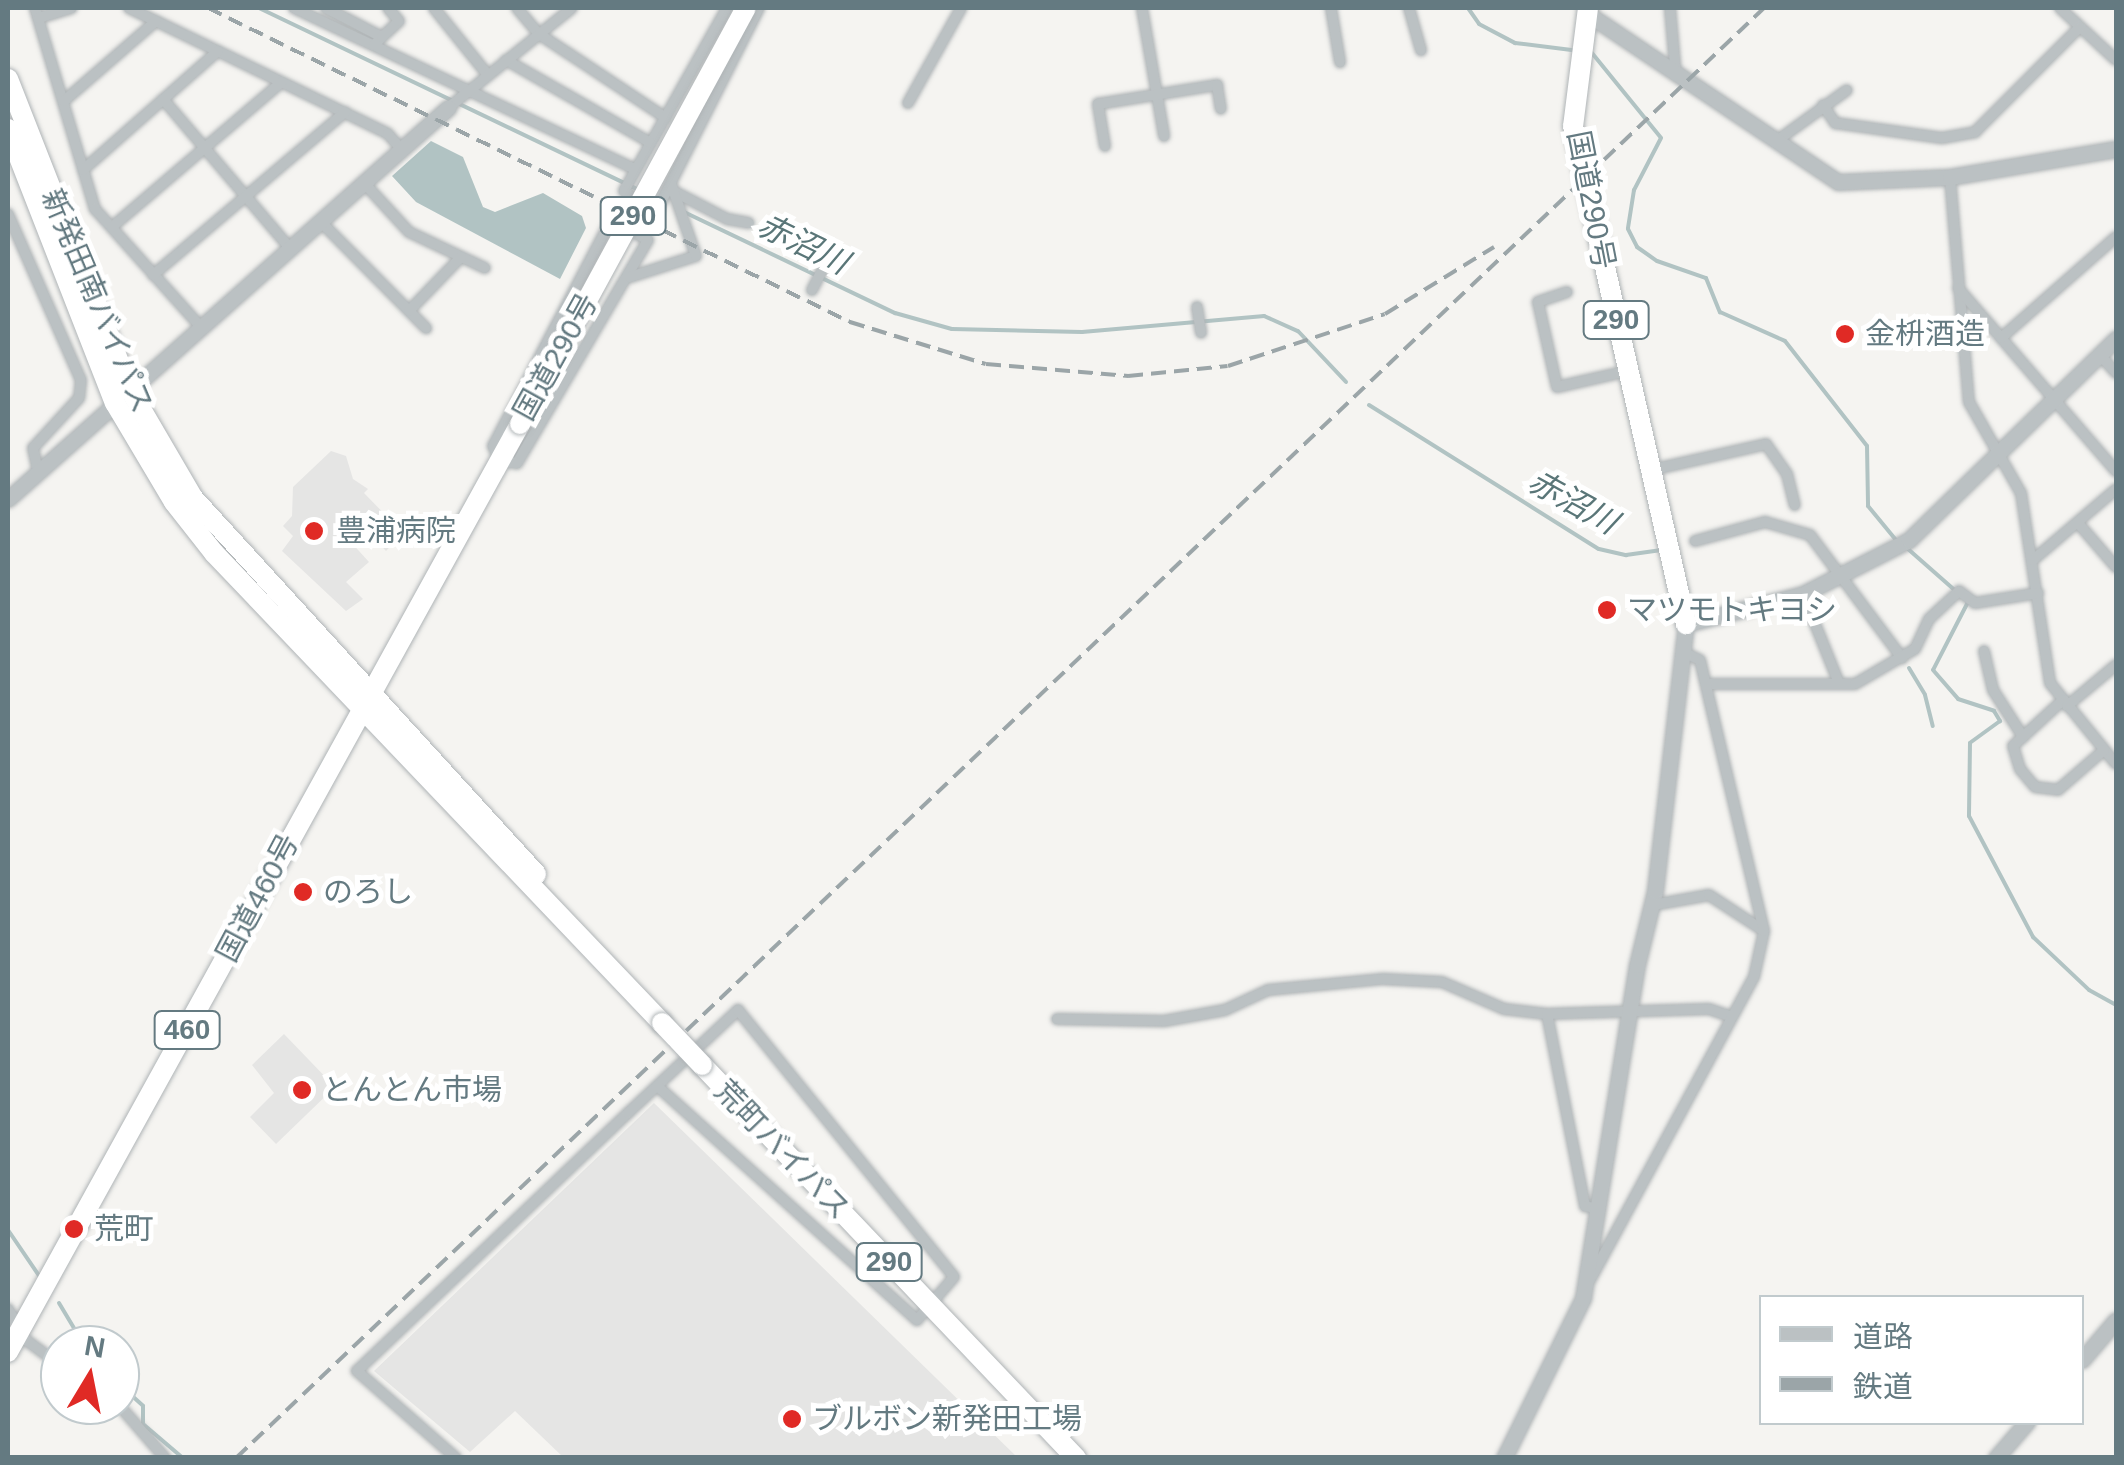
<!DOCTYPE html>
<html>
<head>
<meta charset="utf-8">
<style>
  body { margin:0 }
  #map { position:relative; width:2124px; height:1465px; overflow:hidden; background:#f5f4f1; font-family:Helvetica,"Noto Sans JP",sans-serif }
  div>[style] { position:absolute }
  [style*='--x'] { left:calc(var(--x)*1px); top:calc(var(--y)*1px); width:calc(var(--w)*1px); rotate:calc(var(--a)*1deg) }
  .built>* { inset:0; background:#e5e5e4 }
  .water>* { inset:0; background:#b1c3c3 }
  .stream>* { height:4px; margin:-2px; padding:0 2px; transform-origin:2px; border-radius:2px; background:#b1c3c3 }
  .roads { filter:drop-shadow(0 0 2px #afb4b6) drop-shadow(0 0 2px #afb4b6) }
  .minor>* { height:10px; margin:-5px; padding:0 5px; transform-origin:5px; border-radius:5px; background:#bbc1c3 }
  .tertiary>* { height:15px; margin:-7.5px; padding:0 7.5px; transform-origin:7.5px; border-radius:7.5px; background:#bbc1c3 }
  .trunk>* { height:20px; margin:-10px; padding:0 10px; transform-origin:10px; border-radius:10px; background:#fff }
  .rail>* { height:4px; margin-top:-2px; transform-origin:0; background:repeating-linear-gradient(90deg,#9ba5a8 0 15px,transparent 0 23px) }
  .bridges { filter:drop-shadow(0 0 2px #afb4b6) drop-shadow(0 0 2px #afb4b6) }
  .trunk-bridge>* { height:20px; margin:-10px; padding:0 10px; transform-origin:10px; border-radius:10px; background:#fff }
  .dots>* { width:28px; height:28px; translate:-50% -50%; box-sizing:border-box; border:5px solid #fff; border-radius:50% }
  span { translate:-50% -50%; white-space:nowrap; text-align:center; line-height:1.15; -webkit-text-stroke:10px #fff; paint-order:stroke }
  .shield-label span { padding:2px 8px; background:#fff; border:2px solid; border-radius:8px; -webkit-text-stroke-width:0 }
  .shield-label { font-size:28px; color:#647a81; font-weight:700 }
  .street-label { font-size:30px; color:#647a81 }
  .poi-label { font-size:30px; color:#647a81 }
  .left { translate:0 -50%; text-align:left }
  .water-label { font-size:32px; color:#5a7678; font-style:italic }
  .frame { position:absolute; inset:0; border:10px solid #647a81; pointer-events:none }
  .legend { position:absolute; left:1759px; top:1295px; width:325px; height:130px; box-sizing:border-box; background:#fff; border:2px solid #c1cacd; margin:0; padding:12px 18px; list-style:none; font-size:30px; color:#647a81 }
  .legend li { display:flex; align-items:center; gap:20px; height:50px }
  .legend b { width:50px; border:2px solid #c1cacd }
  .north { position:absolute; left:40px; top:1325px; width:100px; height:100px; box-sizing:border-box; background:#fff; border:2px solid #c1cacd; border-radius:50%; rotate:10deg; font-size:28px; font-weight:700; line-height:40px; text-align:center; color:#647a81 }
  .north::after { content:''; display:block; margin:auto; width:35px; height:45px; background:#e02a25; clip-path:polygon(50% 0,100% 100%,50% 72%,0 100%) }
</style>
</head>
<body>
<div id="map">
  <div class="built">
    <div style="clip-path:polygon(331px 451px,346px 456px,353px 479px,368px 489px,364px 493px,403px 533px,386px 551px,354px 517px,339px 529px,369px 562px,346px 582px,363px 599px,346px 611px,282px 551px,293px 536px,283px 526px,292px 516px,293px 487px)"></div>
    <div style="clip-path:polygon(284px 1034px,335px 1087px,276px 1144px,250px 1117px,274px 1093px,252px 1065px)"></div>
    <div style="clip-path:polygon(654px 1103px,1017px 1457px,563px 1457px,515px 1411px,470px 1452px,374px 1371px)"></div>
  </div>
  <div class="water">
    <div style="clip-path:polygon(431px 141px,463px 157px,483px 207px,495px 212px,543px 193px,582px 216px,586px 228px,560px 279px,416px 202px,392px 176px)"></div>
  </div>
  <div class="stream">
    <div style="--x:259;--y:8;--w:421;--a:25.6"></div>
    <div style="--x:1468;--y:8;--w:19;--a:55"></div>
    <div style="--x:1479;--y:24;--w:41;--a:27.8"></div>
    <div style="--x:1515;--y:43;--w:57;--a:7"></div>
    <div style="--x:1592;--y:53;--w:109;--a:50.9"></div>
    <div style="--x:1661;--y:138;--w:59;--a:117.4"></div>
    <div style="--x:1634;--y:190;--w:39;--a:99"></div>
    <div style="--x:1628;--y:229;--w:20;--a:63"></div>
    <div style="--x:1637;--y:247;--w:24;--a:35"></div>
    <div style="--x:1657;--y:261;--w:52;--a:19.1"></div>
    <div style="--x:1706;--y:278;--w:37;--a:68"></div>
    <div style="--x:1720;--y:312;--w:71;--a:24"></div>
    <div style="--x:1785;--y:341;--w:133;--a:52"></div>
    <div style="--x:1867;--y:446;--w:60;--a:89"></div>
    <div style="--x:1868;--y:506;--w:44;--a:50.5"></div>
    <div style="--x:684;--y:212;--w:234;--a:25.6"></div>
    <div style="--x:895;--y:313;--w:59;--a:15.7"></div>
    <div style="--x:952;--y:329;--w:130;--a:1.3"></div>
    <div style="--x:1082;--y:332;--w:183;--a:-5"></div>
    <div style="--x:1264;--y:316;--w:37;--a:24"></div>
    <div style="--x:1298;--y:331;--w:70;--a:46.7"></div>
    <div style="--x:1369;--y:405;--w:271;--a:32.1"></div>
    <div style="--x:1599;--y:549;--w:28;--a:13"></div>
    <div style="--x:1626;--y:555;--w:34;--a:-8"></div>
    <div style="--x:1908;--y:549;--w:65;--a:41.3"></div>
    <div style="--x:1968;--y:602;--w:76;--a:117.2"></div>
    <div style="--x:1933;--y:670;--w:38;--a:49"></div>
    <div style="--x:1958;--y:699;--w:38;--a:18"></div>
    <div style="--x:1994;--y:711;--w:12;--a:59"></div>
    <div style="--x:2000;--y:721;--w:37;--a:144"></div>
    <div style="--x:1970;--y:743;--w:73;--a:90.8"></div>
    <div style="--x:1969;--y:816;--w:137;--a:62.1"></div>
    <div style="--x:2033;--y:937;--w:77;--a:43.4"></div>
    <div style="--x:2089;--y:990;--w:31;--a:29"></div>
    <div style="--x:1909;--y:668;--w:31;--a:59"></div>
    <div style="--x:1925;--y:695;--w:32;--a:76"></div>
    <div style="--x:8;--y:1230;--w:57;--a:55.8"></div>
    <div style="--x:59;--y:1303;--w:49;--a:59.2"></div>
    <div style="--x:120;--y:1385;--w:31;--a:42"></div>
    <div style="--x:143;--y:1406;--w:18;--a:90"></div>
    <div style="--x:143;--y:1424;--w:52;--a:40.4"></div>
  </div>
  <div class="roads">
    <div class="minor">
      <div style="--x:35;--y:8;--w:210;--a:73.4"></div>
      <div style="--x:95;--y:209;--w:157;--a:48.1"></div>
      <div style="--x:129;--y:8;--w:288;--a:25.9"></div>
      <div style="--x:388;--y:134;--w:20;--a:49"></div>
      <div style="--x:294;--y:8;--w:378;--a:25.3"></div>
      <div style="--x:326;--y:8;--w:63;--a:27.4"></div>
      <div style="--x:382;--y:37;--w:11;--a:135"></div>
      <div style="--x:434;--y:8;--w:85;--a:51.2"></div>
      <div style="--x:517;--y:8;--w:34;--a:50"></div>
      <div style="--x:539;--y:34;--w:152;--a:33.5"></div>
      <div style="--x:727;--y:8;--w:210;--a:119.4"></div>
      <div style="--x:624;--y:191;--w:21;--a:37"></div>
      <div style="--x:641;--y:204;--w:17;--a:21"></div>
      <div style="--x:657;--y:210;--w:226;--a:-63.2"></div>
      <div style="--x:1142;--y:8;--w:130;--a:80.2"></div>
      <div style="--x:1331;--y:8;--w:55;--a:80.5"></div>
      <div style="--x:1409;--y:8;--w:44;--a:74.1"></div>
      <div style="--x:1670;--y:8;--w:68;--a:85"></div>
      <div style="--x:2060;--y:8;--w:76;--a:42.9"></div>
      <div style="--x:39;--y:18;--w:34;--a:-17"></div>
      <div style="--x:382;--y:37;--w:23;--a:-43"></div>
      <div style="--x:399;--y:21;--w:17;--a:-130"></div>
      <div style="--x:506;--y:60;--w:167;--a:29.8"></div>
      <div style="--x:163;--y:99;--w:194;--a:49.6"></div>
      <div style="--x:64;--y:101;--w:122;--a:-41"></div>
      <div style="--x:908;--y:103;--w:109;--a:-60.8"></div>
      <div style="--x:1823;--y:105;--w:22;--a:56"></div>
      <div style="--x:1835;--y:123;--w:108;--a:8"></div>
      <div style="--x:1942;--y:138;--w:34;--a:-10"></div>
      <div style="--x:1975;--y:132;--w:148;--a:-45"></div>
      <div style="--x:448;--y:108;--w:159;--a:-38.9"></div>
      <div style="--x:1778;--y:140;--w:85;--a:-35.9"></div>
      <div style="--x:1105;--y:146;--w:43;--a:-99.5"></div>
      <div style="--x:1098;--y:104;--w:121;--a:-9.1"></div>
      <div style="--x:1217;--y:85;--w:24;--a:81"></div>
      <div style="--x:83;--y:170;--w:180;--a:-41.4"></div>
      <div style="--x:1950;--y:177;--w:226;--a:85.2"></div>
      <div style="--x:1969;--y:402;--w:105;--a:60.3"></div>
      <div style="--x:2021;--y:493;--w:192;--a:81.3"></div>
      <div style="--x:2050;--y:683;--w:104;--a:50.8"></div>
      <div style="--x:365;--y:184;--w:65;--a:47.5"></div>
      <div style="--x:409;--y:232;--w:84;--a:25.3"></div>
      <div style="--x:675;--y:192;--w:59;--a:27.4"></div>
      <div style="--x:727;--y:219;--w:22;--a:10"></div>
      <div style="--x:8;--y:214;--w:181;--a:66.3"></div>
      <div style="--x:81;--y:380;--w:18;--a:96"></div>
      <div style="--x:79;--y:398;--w:68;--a:132.6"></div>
      <div style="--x:33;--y:448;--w:24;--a:78"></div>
      <div style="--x:611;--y:220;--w:42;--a:28.4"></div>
      <div style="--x:648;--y:240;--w:259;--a:120.4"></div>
      <div style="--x:517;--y:463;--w:17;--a:-173"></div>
      <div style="--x:500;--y:461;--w:17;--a:-115"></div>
      <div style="--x:493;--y:446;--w:255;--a:-62.4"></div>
      <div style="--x:320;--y:221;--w:151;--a:45.3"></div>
      <div style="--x:112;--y:227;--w:223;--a:-40.5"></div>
      <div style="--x:153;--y:275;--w:252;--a:-40.3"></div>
      <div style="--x:630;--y:277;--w:69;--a:-17.7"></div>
      <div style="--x:696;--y:256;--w:76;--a:-109.1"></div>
      <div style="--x:1958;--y:288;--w:242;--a:49.2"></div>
      <div style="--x:812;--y:290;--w:29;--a:-63"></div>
      <div style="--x:1567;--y:292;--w:31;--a:161"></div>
      <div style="--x:1538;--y:302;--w:87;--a:77.4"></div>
      <div style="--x:1557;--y:387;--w:73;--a:-12.7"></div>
      <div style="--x:1197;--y:307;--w:26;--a:81"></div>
      <div style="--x:409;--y:311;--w:75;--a:-46.1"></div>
      <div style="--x:2001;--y:338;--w:153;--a:-41.3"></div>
      <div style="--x:2100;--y:355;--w:24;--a:48"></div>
      <div style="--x:1651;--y:470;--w:118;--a:-12.7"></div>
      <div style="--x:1766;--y:444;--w:37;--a:55"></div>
      <div style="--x:1787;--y:474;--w:32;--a:76"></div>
      <div style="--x:2078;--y:523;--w:58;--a:49.2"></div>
      <div style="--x:1695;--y:541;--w:73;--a:-15.2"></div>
      <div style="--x:1765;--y:522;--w:47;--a:16.1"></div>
      <div style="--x:1810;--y:535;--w:154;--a:53.2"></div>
      <div style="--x:2033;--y:560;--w:109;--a:-40.5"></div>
      <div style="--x:1803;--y:594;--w:96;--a:68"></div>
      <div style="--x:1984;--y:651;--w:40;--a:77"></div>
      <div style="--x:1993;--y:690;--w:56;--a:57.4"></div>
      <div style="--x:1706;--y:684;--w:149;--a:0"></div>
      <div style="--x:1855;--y:684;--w:69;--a:-30.3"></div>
      <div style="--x:1915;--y:649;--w:33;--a:-65"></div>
      <div style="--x:1929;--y:619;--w:41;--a:-43"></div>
      <div style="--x:1959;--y:591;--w:20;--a:37"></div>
      <div style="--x:1975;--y:603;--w:64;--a:-9"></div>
      <div style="--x:2063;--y:700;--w:68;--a:137.4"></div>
      <div style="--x:2013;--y:746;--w:24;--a:73"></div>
      <div style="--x:2020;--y:769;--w:23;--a:50"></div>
      <div style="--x:2035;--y:787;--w:23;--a:7"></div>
      <div style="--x:2058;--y:790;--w:61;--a:-41"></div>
      <div style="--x:2067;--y:706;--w:64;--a:-39.9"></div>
      <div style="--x:1653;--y:905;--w:57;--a:-10.1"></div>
      <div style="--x:1709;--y:895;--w:66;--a:33.2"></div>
      <div style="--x:1547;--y:1014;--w:196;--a:78.8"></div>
      <div style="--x:1585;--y:1206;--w:13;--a:13"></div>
      <div style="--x:1057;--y:1019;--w:107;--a:1.1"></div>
      <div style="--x:1164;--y:1021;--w:62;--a:-10.2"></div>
      <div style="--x:1225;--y:1010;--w:47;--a:-24.9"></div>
      <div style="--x:1268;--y:990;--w:116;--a:-5.5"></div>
      <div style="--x:1383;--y:979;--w:59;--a:2.9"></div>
      <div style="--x:1442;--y:982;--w:68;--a:23.5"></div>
      <div style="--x:1504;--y:1009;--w:43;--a:6.6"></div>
      <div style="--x:1547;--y:1014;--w:162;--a:-1.8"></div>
      <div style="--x:1709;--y:1009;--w:24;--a:19"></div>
      <div style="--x:1590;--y:1280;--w:345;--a:-61.6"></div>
      <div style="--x:1754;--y:977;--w:47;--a:-77.7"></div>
      <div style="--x:1764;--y:931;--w:278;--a:-103.3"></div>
      <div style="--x:1700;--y:660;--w:14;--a:-155"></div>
      <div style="--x:8;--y:1309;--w:36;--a:60"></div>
      <div style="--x:26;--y:1340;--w:42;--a:36.3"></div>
      <div style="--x:119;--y:1405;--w:70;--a:49"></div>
      <div style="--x:456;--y:1458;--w:132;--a:-138.7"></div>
      <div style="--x:357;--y:1371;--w:374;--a:-43.6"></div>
      <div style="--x:628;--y:1113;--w:151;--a:-43.1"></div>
      <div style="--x:738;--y:1010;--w:343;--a:51"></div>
      <div style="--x:954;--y:1277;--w:57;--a:130.7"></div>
      <div style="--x:917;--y:1320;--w:350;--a:-138"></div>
    </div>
    <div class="tertiary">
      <div style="--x:1588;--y:14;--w:301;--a:33.9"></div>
      <div style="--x:1838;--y:182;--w:112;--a:-2.6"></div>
      <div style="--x:1950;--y:177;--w:168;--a:-9.6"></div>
      <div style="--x:8;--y:499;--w:589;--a:-41.63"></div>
      <div style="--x:2082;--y:1360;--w:52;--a:-49.6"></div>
      <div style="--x:1504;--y:1458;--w:178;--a:-63.7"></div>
      <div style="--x:1583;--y:1298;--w:337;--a:-80.8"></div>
      <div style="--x:1637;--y:965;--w:76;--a:-76.3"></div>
      <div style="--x:1655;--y:891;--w:269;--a:-83.4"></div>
      <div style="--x:1686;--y:624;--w:121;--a:-14.4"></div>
      <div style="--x:1803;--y:594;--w:119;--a:-27"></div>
      <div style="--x:1909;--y:540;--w:289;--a:-44.2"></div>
      <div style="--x:1996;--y:1458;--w:48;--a:-49.3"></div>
    </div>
    <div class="trunk">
      <div style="--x:1588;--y:8;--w:119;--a:97.2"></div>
      <div style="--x:1573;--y:126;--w:511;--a:77.22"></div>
      <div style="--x:8;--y:79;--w:334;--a:68.6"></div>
      <div style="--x:130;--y:390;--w:125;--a:59.7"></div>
      <div style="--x:193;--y:498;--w:509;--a:47.63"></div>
      <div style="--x:8;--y:129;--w:294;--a:68.7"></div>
      <div style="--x:115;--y:403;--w:115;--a:59.2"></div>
      <div style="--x:174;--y:502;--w:65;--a:51.9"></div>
      <div style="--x:214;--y:553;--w:649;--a:46.37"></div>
      <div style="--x:702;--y:1065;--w:543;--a:46.42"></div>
      <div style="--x:8;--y:1352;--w:1060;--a:-61.11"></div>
    </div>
  </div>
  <div class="rail">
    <div style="--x:208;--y:8;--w:715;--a:26.06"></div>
    <div style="--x:850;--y:322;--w:142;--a:17.2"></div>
    <div style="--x:986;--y:364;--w:143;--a:4.8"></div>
    <div style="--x:1128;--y:376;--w:100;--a:-5.7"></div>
    <div style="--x:1228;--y:366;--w:165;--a:-18.3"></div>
    <div style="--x:1385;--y:314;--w:128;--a:-31.6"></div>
    <div style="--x:236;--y:1458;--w:2106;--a:-43.5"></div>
  </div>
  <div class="bridges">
    <div class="trunk-bridge">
      <div style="--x:520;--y:424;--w:473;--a:-61.5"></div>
      <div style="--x:662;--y:1023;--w:58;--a:46.4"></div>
    </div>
  </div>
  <div class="dots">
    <div style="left:1845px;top:334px;background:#e02a25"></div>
    <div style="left:314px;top:531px;background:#e02a25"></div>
    <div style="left:1607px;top:610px;background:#e02a25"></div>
    <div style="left:303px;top:892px;background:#e02a25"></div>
    <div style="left:302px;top:1090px;background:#e02a25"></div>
    <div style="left:74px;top:1229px;background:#e02a25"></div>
    <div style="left:792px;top:1419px;background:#e02a25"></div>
  </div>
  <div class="shield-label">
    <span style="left:633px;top:216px">290</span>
    <span style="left:1616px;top:320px">290</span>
    <span style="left:187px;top:1030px">460</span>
    <span style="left:889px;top:1262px">290</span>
  </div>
  <div class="street-label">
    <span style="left:1591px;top:200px;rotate:79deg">国道290号</span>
    <span style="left:97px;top:301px;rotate:67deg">新発田南バイパス</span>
    <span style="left:556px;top:357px;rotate:-61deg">国道290号</span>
    <span style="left:258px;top:898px;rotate:-62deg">国道460号</span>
    <span style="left:782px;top:1150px;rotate:46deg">荒町バイパス</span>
  </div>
  <div class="poi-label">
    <span class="left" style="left:1865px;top:334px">金枡酒造</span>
    <span class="left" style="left:336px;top:531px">豊浦病院</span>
    <span class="left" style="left:1627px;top:610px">マツモトキヨシ</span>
    <span class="left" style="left:323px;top:892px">のろし</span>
    <span class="left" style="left:322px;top:1090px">とんとん市場</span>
    <span class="left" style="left:94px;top:1229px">荒町</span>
    <span class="left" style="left:812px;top:1419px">ブルボン新発田工場</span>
  </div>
  <div class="water-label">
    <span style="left:803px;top:244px;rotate:26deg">赤沼川</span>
    <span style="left:1573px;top:502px;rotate:29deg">赤沼川</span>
  </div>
  <div class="frame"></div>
  <ul class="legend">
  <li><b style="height:12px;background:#bbc1c3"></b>道路</li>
  <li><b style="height:12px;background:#9ba5a8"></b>鉄道</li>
  </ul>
  <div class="north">N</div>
</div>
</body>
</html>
